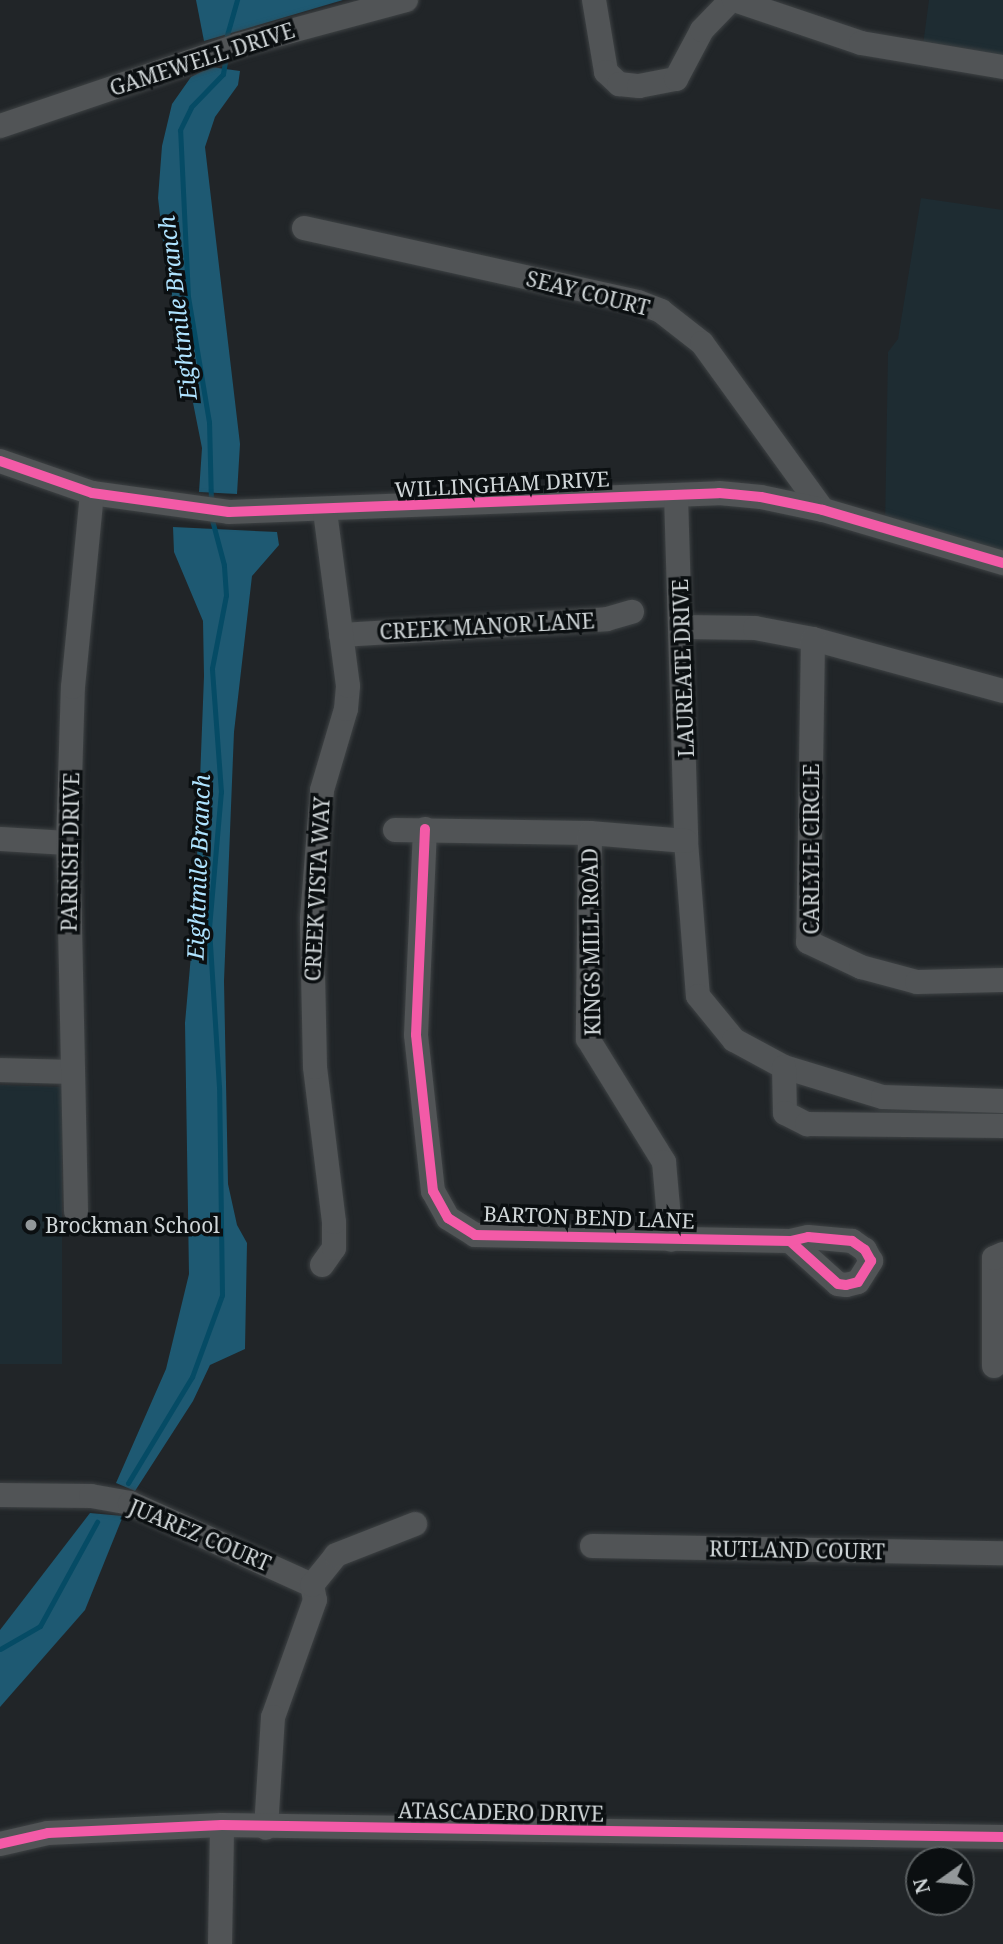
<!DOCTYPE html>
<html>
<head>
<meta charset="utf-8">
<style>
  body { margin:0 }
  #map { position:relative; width:1003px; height:1944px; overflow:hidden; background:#212528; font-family:"Noto Serif",serif }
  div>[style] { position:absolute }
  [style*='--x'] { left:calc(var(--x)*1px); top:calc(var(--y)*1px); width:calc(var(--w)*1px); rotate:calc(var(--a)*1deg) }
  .built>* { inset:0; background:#1e2c32 }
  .forest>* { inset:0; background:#1e5972 }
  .stream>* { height:5px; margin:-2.5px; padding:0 2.5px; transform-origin:2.5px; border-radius:2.5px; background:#054b65 }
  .roads { filter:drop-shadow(0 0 2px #3e4244) drop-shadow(0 0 2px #3e4244) }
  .minor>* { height:24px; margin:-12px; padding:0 12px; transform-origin:12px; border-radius:12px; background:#515456 }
  .cycleway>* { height:10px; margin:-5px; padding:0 5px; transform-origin:5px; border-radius:5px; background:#f35aa7 }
  .dots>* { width:19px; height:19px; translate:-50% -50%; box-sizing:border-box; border:4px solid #0b0f11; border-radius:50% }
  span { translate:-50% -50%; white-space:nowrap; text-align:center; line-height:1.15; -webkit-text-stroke:7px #0b0f11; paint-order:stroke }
  .street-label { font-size:21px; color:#d0d6d8 }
  .poi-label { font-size:21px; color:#d0d6d8 }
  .left { translate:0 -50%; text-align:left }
  .water-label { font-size:23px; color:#afe3ff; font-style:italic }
  .north { position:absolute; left:905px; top:1846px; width:70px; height:70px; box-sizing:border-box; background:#0b0f11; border:2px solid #5a5f61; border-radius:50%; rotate:255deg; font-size:19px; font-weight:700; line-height:28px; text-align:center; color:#d0d6d8 }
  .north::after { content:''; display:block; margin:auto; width:24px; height:32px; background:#93989a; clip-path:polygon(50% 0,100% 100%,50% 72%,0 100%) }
</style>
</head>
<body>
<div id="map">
  <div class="built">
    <div style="clip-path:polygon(929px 0,1003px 0,1003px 58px,923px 45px)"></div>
    <div style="clip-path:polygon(921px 198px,1003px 210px,1003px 556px,885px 528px,888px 352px,898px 339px)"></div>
    <div style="clip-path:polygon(0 1085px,62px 1087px,62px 1364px,0 1364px)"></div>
  </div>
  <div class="forest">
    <div style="clip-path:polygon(196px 0,343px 0,204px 41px)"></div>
    <div style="clip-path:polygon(211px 67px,240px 71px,238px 85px,215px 117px,205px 147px,240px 444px,237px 494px,199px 492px,202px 448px,166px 267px,158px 198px,162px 146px,172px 104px,191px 77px)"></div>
    <div style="clip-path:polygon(173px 527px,277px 532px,279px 545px,252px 576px,234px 732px,224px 981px,228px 1184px,237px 1225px,247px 1243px,245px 1349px,210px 1365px,193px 1401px,135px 1491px,116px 1483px,166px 1369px,189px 1274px,185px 1023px,195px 910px,204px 676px,203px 621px,174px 552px)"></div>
    <div style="clip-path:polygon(90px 1513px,123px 1516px,85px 1610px,0 1707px,0 1630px)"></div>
  </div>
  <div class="stream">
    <div style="--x:225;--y:42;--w:44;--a:-74.1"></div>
    <div style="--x:211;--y:503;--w:81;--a:-91.4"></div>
    <div style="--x:209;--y:422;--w:127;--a:-99.5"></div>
    <div style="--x:188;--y:297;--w:167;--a:-92.7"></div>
    <div style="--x:180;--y:130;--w:25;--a:-64"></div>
    <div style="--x:191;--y:107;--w:46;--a:-45.9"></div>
    <div style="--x:223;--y:74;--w:19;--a:-81"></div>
    <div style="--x:128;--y:1483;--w:124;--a:-58.9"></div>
    <div style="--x:192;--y:1377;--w:87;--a:-69.9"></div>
    <div style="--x:222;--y:1295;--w:208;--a:-90.8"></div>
    <div style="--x:219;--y:1087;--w:159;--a:-93.6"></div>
    <div style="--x:209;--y:928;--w:137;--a:-85"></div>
    <div style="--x:221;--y:792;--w:124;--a:-94.2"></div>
    <div style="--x:212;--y:668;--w:74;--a:-79.1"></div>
    <div style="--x:226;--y:595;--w:30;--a:-94"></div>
    <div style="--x:224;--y:565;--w:51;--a:-104.9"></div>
    <div style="--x:0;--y:1649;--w:46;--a:-29.9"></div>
    <div style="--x:40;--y:1626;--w:119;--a:-61.3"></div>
  </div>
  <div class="roads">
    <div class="minor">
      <div style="--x:594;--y:0;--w:73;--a:80.5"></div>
      <div style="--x:606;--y:72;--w:18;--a:43"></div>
      <div style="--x:619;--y:84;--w:20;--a:6"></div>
      <div style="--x:639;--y:86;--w:38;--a:-11"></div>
      <div style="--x:676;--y:79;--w:55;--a:-62"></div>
      <div style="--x:702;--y:30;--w:42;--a:-46"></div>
      <div style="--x:734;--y:0;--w:134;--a:18.7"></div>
      <div style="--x:861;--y:43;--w:144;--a:9.6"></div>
      <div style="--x:0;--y:126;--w:252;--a:-18.7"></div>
      <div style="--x:239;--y:45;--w:173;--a:-15.1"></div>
      <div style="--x:304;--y:228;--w:342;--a:12.5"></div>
      <div style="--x:638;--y:302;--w:25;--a:21"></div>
      <div style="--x:661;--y:311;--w:52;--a:38"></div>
      <div style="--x:702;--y:343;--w:206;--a:54.1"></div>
      <div style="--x:0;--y:461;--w:97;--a:19.2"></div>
      <div style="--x:92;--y:493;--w:138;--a:7.9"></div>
      <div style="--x:229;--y:512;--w:490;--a:-2.2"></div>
      <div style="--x:719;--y:493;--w:42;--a:5.4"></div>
      <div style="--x:761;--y:497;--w:63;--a:11.8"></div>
      <div style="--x:823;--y:510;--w:188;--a:16.4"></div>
      <div style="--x:676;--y:495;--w:346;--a:88.3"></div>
      <div style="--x:686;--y:841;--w:155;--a:85.6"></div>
      <div style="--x:698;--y:996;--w:57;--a:50.7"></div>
      <div style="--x:734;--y:1040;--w:57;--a:28.4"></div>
      <div style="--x:784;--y:1067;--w:103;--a:16.9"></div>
      <div style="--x:883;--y:1097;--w:120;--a:1.9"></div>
      <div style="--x:683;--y:627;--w:72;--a:0.8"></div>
      <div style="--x:755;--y:628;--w:59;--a:10.7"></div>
      <div style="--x:813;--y:639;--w:197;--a:15.3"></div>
      <div style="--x:341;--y:635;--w:266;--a:-3.4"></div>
      <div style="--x:607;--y:619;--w:26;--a:-16"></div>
      <div style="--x:813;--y:639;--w:303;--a:90.9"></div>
      <div style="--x:808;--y:942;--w:59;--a:25.3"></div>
      <div style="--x:861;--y:967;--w:58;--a:15"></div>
      <div style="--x:917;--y:982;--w:86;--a:-1.3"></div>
      <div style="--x:425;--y:829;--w:206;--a:92.5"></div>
      <div style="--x:416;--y:1035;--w:157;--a:83.8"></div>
      <div style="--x:433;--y:1191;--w:31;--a:61"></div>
      <div style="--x:448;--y:1218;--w:32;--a:32"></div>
      <div style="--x:475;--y:1235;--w:315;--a:1.1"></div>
      <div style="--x:790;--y:1241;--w:64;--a:41.9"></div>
      <div style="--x:838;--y:1284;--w:8;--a:7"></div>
      <div style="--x:846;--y:1285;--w:12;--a:-14"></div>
      <div style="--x:858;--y:1282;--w:25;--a:-58"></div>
      <div style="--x:871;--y:1261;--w:13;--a:-119"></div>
      <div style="--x:865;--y:1250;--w:16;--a:-145"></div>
      <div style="--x:852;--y:1241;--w:44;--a:-174.8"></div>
      <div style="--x:808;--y:1237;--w:18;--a:167"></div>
      <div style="--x:395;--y:830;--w:195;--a:0.9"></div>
      <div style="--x:590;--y:833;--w:96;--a:4.8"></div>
      <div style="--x:590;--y:833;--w:206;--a:90.6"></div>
      <div style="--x:588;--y:1039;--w:145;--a:58.3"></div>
      <div style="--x:664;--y:1162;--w:78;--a:84.9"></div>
      <div style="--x:0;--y:839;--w:68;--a:3.4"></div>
      <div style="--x:784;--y:1067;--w:46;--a:88.8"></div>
      <div style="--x:785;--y:1113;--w:25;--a:27"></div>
      <div style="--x:807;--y:1124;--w:196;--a:0.6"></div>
      <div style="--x:0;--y:1070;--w:71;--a:1.6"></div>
      <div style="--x:76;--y:1211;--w:368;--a:-91.2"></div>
      <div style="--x:68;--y:843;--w:156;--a:-88.2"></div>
      <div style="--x:73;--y:687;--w:195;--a:-84.4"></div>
      <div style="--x:322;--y:1265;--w:21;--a:-55"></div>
      <div style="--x:334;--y:1248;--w:26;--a:-90"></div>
      <div style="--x:334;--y:1222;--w:156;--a:-97"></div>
      <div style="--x:315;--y:1067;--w:149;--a:-91.2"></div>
      <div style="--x:312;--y:918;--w:128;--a:-85.5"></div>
      <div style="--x:322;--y:790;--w:84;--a:-73.5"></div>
      <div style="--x:346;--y:709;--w:23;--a:-85"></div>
      <div style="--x:348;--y:686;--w:177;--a:-97.5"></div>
      <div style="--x:994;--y:1366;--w:108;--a:-90"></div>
      <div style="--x:994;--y:1258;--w:10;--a:-24"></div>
      <div style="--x:0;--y:1495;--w:91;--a:0.6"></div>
      <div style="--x:91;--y:1496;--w:40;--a:10"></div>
      <div style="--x:130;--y:1503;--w:200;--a:24.3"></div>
      <div style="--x:312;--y:1585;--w:15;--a:79"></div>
      <div style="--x:315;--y:1600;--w:124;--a:109.7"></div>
      <div style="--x:273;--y:1717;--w:111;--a:93.6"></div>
      <div style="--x:592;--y:1546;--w:411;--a:1"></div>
      <div style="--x:312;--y:1585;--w:38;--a:-51"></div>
      <div style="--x:336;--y:1555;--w:85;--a:-21.4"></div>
      <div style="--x:0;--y:1844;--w:49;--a:-12.9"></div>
      <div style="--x:48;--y:1833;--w:174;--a:-2.6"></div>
      <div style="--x:222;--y:1825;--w:781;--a:0.88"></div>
      <div style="--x:220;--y:1944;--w:119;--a:-89"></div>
    </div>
  </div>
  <div class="cycleway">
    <div style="--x:0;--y:461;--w:97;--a:19.2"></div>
    <div style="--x:92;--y:493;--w:138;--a:7.9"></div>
    <div style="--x:229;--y:512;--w:490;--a:-2.2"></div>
    <div style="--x:719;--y:493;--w:42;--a:5.4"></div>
    <div style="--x:761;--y:497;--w:63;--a:11.8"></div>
    <div style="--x:823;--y:510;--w:188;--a:16.4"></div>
    <div style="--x:425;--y:829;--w:206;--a:92.5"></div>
    <div style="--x:416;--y:1035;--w:157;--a:83.8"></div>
    <div style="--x:433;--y:1191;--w:31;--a:61"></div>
    <div style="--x:448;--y:1218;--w:32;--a:32"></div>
    <div style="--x:475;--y:1235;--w:315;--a:1.1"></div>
    <div style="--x:790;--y:1241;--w:64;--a:41.9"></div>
    <div style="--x:838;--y:1284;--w:8;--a:7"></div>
    <div style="--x:846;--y:1285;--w:12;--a:-14"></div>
    <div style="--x:858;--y:1282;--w:25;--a:-58"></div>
    <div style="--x:871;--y:1261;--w:13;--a:-119"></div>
    <div style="--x:865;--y:1250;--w:16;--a:-145"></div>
    <div style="--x:852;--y:1241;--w:44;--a:-174.8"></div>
    <div style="--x:808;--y:1237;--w:18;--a:167"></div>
    <div style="--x:0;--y:1844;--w:49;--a:-12.9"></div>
    <div style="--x:48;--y:1833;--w:174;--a:-2.6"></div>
    <div style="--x:222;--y:1825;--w:781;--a:0.88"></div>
  </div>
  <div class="dots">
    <div style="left:31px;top:1225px;background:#93989a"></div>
  </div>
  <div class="street-label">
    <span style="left:202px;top:59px;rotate:-18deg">GAMEWELL DRIVE</span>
    <span style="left:588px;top:293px;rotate:14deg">SEAY COURT</span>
    <span style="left:502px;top:484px;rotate:-3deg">WILLINGHAM DRIVE</span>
    <span style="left:487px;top:626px;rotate:-3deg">CREEK MANOR LANE</span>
    <span style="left:683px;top:668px;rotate:-92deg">LAUREATE DRIVE</span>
    <span style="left:811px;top:849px;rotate:-90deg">CARLYLE CIRCLE</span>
    <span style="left:70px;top:852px;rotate:-89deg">PARRISH DRIVE</span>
    <span style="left:317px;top:889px;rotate:-87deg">CREEK VISTA WAY</span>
    <span style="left:591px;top:942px;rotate:-91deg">KINGS MILL ROAD</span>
    <span style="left:589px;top:1217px;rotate:2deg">BARTON BEND LANE</span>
    <span style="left:200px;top:1535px;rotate:23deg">JUAREZ COURT</span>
    <span style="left:797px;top:1550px;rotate:1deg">RUTLAND COURT</span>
    <span style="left:501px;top:1812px;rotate:1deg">ATASCADERO DRIVE</span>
  </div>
  <div class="poi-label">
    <span class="left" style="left:45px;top:1225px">Brockman School</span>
  </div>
  <div class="water-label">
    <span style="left:177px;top:308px;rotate:-97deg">Eightmile Branch</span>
    <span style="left:198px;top:867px;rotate:-88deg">Eightmile Branch</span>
  </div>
  <div class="north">N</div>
</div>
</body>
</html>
